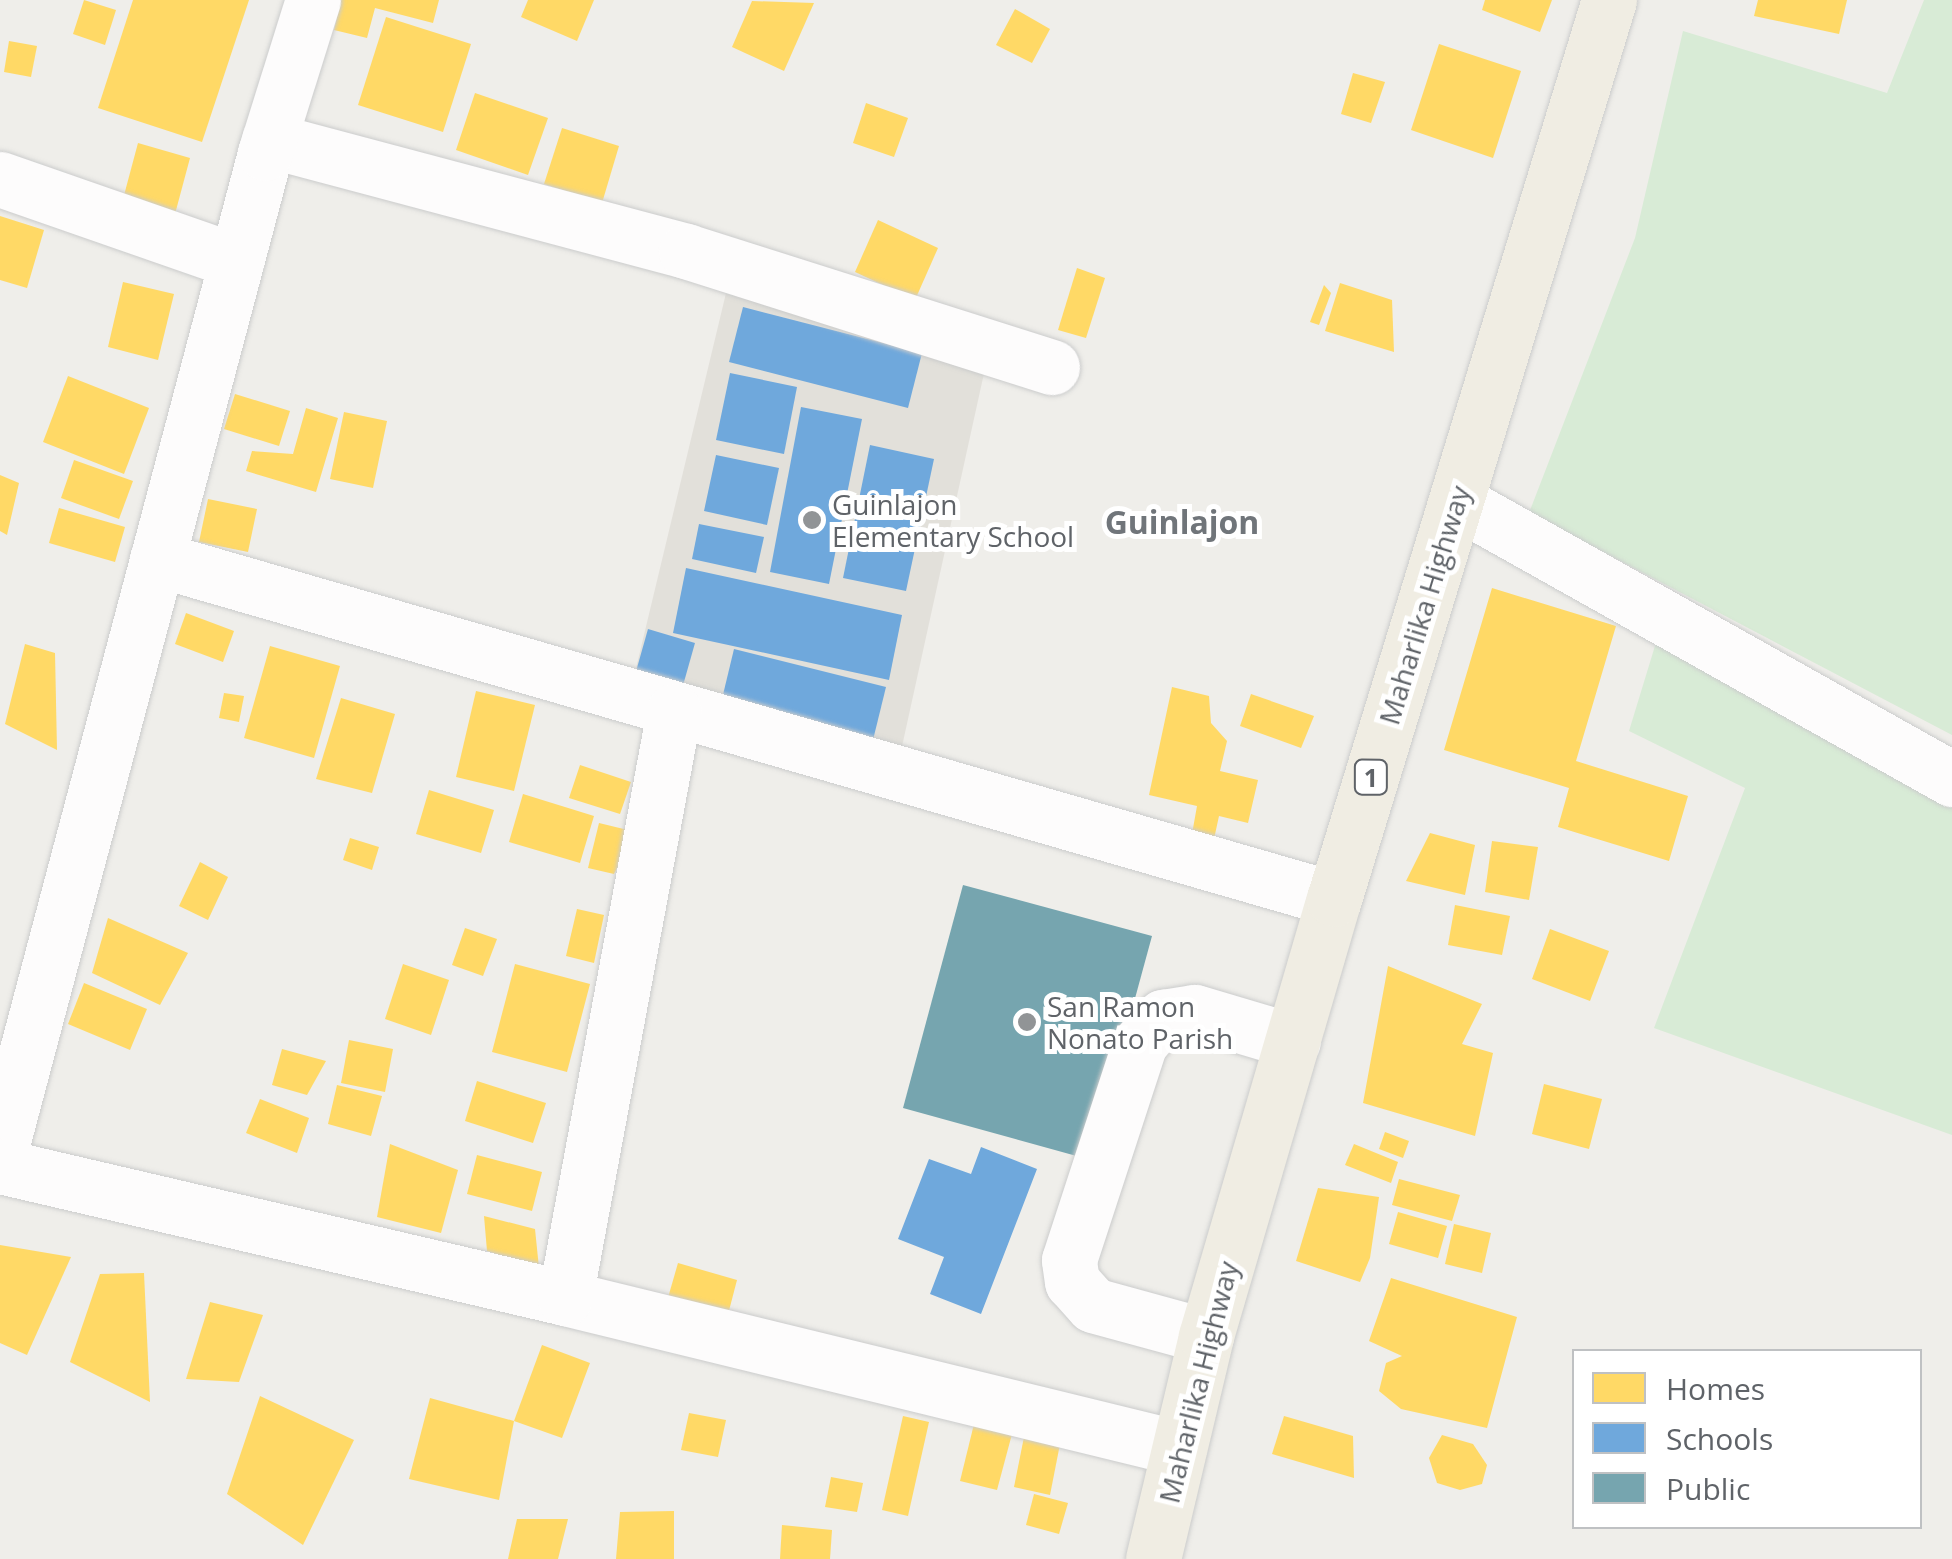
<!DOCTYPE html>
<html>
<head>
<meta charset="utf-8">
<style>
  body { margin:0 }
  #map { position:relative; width:1952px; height:1559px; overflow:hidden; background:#efeeea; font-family:"Open Sans",sans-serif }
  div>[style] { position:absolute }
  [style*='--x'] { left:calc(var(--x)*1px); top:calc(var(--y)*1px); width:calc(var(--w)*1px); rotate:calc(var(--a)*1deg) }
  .education>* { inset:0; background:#e2e0da }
  .green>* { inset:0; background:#d8ebd6 }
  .homes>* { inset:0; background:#ffd966 }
  .schools>* { inset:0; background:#6fa8dc }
  .public>* { inset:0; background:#76a5af }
  .roads { filter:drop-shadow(0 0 2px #cbcccc) drop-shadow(0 0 2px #cbcccc) }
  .minor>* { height:55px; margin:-27.5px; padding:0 27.5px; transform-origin:27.5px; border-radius:27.5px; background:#fdfcfc }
  .highway>* { height:55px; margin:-27.5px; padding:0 27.5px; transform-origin:27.5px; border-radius:27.5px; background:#f0ede3 }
  .dots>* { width:28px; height:28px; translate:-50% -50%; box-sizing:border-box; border:5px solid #fff; border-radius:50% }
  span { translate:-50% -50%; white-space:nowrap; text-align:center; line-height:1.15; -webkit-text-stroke:10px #fff; paint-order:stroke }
  .shield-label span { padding:2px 8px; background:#fff; border:2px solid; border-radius:8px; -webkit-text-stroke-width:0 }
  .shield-label { font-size:25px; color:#5f6368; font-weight:700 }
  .poi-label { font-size:28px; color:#5f6368 }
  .left { translate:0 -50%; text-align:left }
  .street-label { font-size:28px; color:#5f6368 }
  .quarter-label { font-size:32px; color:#70757a; font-weight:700 }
  .legend { position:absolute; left:1572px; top:1349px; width:350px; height:180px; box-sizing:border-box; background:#fff; border:2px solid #bfc1c3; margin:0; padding:12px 18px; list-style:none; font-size:30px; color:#5f6368 }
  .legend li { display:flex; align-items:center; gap:20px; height:50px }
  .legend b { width:50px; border:2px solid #bfc1c3 }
</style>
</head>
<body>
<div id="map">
  <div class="education">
    <div style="clip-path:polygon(727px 289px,988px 355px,899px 760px,632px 685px)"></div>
  </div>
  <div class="green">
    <div style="clip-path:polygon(1924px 0,1952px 0,1952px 735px,1529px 513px,1635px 238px,1683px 31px,1887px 93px)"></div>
    <div style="clip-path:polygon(1658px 636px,1952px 803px,1952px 1135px,1654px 1028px,1745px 788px,1629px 731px)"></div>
  </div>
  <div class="homes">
    <div style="clip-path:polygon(84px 0,116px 10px,105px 45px,73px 34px)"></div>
    <div style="clip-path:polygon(133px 0,249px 0,202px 142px,98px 108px)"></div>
    <div style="clip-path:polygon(341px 0,439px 0,433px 23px,375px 8px,367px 38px,334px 30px)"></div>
    <div style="clip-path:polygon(528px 0,594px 0,577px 41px,521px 17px)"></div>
    <div style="clip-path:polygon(1485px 0,1552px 0,1540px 32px,1482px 10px)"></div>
    <div style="clip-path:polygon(1758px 0,1847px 0,1839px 34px,1754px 16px)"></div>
    <div style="clip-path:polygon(752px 1px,814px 3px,784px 71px,732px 47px)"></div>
    <div style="clip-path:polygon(1015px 9px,1050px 29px,1032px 63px,996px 45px)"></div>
    <div style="clip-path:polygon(386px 17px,471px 44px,443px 132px,358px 105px)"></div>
    <div style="clip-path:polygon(9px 41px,37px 46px,31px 77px,4px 72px)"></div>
    <div style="clip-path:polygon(1439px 44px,1521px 71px,1493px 158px,1411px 130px)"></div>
    <div style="clip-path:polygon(1353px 73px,1385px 82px,1371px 123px,1341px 114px)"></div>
    <div style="clip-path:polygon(475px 93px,548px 118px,528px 175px,456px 150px)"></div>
    <div style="clip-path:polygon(866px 103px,908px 118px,894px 157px,853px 143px)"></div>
    <div style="clip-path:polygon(562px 128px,619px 146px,602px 203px,544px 184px)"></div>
    <div style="clip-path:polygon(138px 143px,190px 158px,175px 214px,123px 199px)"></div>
    <div style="clip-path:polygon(0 216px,44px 230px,27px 288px,0 280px)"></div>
    <div style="clip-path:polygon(878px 220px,938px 248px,915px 300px,855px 272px)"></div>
    <div style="clip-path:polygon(1077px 268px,1105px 278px,1086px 338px,1058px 330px)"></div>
    <div style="clip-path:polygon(123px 282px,174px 294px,158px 360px,108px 347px)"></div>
    <div style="clip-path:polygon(1340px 283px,1392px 300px,1394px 352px,1325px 331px)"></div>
    <div style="clip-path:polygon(1324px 285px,1331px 293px,1319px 325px,1310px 322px)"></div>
    <div style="clip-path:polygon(68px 376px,149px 408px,124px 474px,43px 442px)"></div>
    <div style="clip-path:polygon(235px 394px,290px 411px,279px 446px,224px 429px)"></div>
    <div style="clip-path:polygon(306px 408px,338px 418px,316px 492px,246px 471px,252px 451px,293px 454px)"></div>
    <div style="clip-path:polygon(344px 412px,387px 421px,373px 488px,330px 479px)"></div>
    <div style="clip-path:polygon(74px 460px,133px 481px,119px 519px,61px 498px)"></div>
    <div style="clip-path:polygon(0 475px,19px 483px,7px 535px,0 531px)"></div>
    <div style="clip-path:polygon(208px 499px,257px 509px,248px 552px,199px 542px)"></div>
    <div style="clip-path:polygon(59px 508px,125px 527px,115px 562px,49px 543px)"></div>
    <div style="clip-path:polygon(1492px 588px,1616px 626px,1576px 761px,1688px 796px,1669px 861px,1558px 827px,1569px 788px,1444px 750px)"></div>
    <div style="clip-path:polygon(186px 613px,234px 631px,223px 662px,175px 644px)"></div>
    <div style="clip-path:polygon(25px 644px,55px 653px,57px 750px,5px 724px)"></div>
    <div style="clip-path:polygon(270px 646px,340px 666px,314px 758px,244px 738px)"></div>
    <div style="clip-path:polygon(1172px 687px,1209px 696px,1211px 723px,1227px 741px,1220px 771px,1258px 780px,1248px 823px,1219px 816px,1214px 839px,1192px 834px,1197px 806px,1149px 795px)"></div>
    <div style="clip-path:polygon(476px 691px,535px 705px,514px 791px,456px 777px)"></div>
    <div style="clip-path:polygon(224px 693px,244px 696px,239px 722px,219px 718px)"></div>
    <div style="clip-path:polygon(1251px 694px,1314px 716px,1301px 748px,1240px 726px)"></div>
    <div style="clip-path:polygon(341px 698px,395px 714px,372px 793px,316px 779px)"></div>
    <div style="clip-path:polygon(580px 765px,631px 782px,620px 814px,569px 798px)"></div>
    <div style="clip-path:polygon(429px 790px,494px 810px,481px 853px,416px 834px)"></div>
    <div style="clip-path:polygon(523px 794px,594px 816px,580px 863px,509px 842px)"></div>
    <div style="clip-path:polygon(599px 823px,636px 832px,614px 874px,588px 868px)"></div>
    <div style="clip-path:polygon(1430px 833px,1475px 845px,1465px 895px,1406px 881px)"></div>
    <div style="clip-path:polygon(350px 838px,379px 847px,372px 870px,343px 860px)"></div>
    <div style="clip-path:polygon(1492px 841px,1538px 847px,1529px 900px,1485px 892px)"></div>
    <div style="clip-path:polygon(200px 862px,228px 877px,208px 920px,179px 906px)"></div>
    <div style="clip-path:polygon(1455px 905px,1510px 916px,1502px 955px,1448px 945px)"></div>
    <div style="clip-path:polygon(577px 909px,604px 915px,594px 963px,566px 956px)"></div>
    <div style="clip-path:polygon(108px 918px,188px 953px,160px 1005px,92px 973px)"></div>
    <div style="clip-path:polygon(465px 928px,497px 939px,483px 976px,452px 965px)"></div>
    <div style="clip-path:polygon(1550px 929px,1609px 951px,1590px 1001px,1532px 979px)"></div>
    <div style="clip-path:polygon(403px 964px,449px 980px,431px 1035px,385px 1019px)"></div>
    <div style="clip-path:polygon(515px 964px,590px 984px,567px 1072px,492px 1052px)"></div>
    <div style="clip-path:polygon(1388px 966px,1482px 1004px,1462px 1044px,1493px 1053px,1475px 1136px,1363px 1103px)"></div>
    <div style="clip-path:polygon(84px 983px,147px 1009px,130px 1050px,68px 1024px)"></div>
    <div style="clip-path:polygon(349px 1040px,393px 1049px,385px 1092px,341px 1083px)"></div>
    <div style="clip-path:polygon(282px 1049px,326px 1061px,307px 1095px,272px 1085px)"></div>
    <div style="clip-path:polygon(477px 1081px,546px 1103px,533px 1143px,465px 1121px)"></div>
    <div style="clip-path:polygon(1544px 1084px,1602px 1099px,1589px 1149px,1532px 1134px)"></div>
    <div style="clip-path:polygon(337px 1085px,382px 1096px,371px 1136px,328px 1124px)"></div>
    <div style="clip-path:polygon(260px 1099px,309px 1118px,297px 1153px,246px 1133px)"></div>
    <div style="clip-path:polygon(1385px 1132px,1409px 1141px,1403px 1158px,1379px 1149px)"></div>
    <div style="clip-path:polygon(390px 1144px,458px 1170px,441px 1233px,377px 1217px)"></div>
    <div style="clip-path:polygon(1354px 1144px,1398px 1162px,1391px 1183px,1345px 1165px)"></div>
    <div style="clip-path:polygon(477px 1155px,542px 1172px,532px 1211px,467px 1194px)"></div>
    <div style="clip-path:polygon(1399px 1179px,1460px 1195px,1452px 1221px,1392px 1205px)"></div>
    <div style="clip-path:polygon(1318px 1188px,1379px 1197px,1370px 1258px,1360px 1282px,1296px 1261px)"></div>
    <div style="clip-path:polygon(1398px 1212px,1447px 1226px,1438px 1258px,1389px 1244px)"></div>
    <div style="clip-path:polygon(484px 1216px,535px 1229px,539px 1268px,487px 1251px)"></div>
    <div style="clip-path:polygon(1454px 1224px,1491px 1233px,1482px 1273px,1445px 1264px)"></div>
    <div style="clip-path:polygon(0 1245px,71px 1257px,27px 1355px,0 1343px)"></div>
    <div style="clip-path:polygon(678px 1263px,737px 1280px,725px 1326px,665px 1308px)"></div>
    <div style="clip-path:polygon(144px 1273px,150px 1402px,70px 1362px,100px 1274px)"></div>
    <div style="clip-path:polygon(1391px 1278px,1517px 1317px,1487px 1428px,1401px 1409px,1379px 1391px,1386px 1363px,1402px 1356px,1369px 1341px)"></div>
    <div style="clip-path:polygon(210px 1302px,263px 1315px,239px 1382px,186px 1379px)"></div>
    <div style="clip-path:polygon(542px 1345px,590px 1363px,562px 1438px,514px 1421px)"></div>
    <div style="clip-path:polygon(260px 1396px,354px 1440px,303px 1545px,227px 1494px)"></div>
    <div style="clip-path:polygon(430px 1398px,514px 1421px,499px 1500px,409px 1479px)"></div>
    <div style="clip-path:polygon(689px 1413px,726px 1420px,718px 1457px,681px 1450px)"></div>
    <div style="clip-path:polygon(903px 1416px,929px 1422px,908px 1516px,882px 1510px)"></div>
    <div style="clip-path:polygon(1284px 1416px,1353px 1436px,1354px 1478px,1272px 1454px)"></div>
    <div style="clip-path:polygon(974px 1424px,1012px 1434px,997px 1490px,960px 1481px)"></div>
    <div style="clip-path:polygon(1025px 1432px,1061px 1439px,1050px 1495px,1014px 1487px)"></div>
    <div style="clip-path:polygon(1442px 1435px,1473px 1444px,1487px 1465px,1482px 1484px,1460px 1490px,1437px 1483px,1429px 1458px)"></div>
    <div style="clip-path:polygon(831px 1477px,863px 1483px,857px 1512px,825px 1507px)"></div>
    <div style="clip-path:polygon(1034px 1494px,1068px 1503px,1059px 1534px,1026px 1525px)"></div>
    <div style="clip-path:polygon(674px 1511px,674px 1559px,616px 1559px,620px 1512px)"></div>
    <div style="clip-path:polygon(517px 1519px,568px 1519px,558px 1559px,508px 1559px)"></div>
    <div style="clip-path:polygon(782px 1525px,832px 1530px,830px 1559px,780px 1559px)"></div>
  </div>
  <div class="schools">
    <div style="clip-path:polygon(743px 307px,922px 353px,908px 408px,729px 362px)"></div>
    <div style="clip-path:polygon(730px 373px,797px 387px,784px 454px,716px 440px)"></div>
    <div style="clip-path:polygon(801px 407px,862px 419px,829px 584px,770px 572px)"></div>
    <div style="clip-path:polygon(870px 445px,934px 459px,906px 591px,843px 578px)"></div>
    <div style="clip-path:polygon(716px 455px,779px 468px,767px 525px,704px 511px)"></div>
    <div style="clip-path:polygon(699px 524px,764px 537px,756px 573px,692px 559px)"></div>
    <div style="clip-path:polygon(686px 568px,902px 615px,889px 680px,673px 633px)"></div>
    <div style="clip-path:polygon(648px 629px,695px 643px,680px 696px,633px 682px)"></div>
    <div style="clip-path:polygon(734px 649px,886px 687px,873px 740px,721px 703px)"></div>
    <div style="clip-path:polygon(981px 1147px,1037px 1169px,981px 1314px,930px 1294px,944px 1257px,898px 1239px,929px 1159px,971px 1174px)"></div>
  </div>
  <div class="public">
    <div style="clip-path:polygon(963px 885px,1152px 936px,1091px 1160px,903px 1108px)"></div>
  </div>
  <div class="roads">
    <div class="minor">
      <div style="--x:269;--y:140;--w:432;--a:14.9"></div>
      <div style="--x:686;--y:251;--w:384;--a:17.6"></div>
      <div style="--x:0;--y:179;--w:250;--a:19.2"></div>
      <div style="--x:1456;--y:501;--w:569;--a:29.27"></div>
      <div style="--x:157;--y:559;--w:1225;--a:16.11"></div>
      <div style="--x:0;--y:1152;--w:1034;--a:-75.14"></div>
      <div style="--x:265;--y:153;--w:160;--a:-72.6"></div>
      <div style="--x:0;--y:1166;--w:580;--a:13.15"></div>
      <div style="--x:565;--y:1298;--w:632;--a:13.73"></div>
      <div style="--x:565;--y:1298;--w:597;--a:-79.48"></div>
      <div style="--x:1206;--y:1336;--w:117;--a:-164.7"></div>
      <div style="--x:1093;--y:1305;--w:31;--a:-132"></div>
      <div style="--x:1072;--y:1282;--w:22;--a:-98"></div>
      <div style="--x:1069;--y:1260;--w:228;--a:-71.9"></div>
      <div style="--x:1140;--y:1043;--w:35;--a:-49"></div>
      <div style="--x:1163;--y:1017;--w:32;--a:-9"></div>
      <div style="--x:1195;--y:1012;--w:102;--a:16.5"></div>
    </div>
    <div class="highway">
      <div style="--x:1153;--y:1559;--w:229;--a:-76.6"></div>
      <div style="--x:1206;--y:1336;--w:455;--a:-73.7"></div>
      <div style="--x:1334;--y:899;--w:940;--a:-72.99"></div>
    </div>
  </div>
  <div class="dots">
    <div style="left:812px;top:520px;background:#919496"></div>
    <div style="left:1027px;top:1022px;background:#919496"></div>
  </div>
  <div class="shield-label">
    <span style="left:1371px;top:777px">1</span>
  </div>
  <div class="poi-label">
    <span class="left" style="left:832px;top:520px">Guinlajon<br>Elementary School</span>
    <span class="left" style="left:1047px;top:1022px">San Ramon<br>Nonato Parish</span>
  </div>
  <div class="street-label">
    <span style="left:1424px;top:605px;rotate:-73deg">Maharlika Highway</span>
    <span style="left:1198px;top:1382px;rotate:-76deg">Maharlika Highway</span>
  </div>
  <div class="quarter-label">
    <span style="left:1182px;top:522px">Guinlajon</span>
  </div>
  <ul class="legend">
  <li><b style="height:28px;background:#ffd966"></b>Homes</li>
  <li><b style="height:28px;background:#6fa8dc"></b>Schools</li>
  <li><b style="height:28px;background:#76a5af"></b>Public</li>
  </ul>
</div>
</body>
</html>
